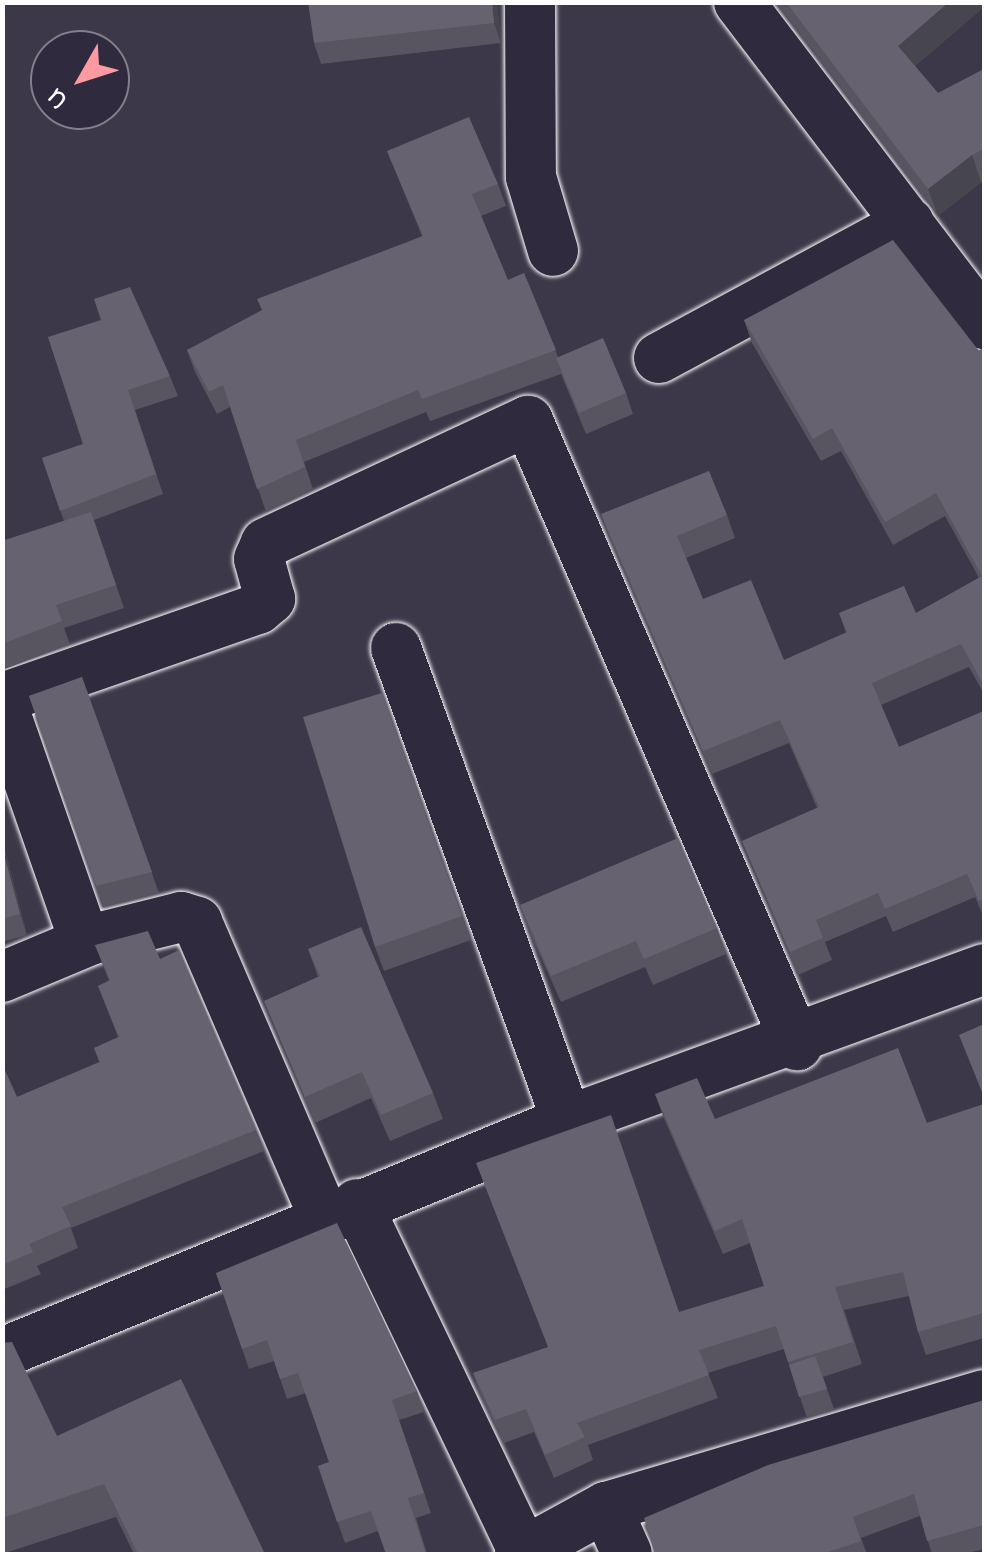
<!DOCTYPE html>
<html>
<head>
<meta charset="utf-8">
<style>
  body { margin:0 }
  #map { position:relative; width:987px; height:1557px; overflow:hidden; background:#3c3749; font-family:"Indie Flower",sans-serif }
  div>[style] { position:absolute }
  [style*='--x'] { left:calc(var(--x)*1px); top:calc(var(--y)*1px); width:calc(var(--w)*1px); rotate:calc(var(--a)*1deg) }
  .roads { filter:drop-shadow(0 0 2px #fff) drop-shadow(0 0 2px #fff) }
  .minor>* { height:50px; margin:-25px; padding:0 25px; transform-origin:25px; border-radius:25px; background:#2f2a3d }
  .wall>* { inset:0; background:#585460 }
  .shaded-wall>* { inset:0; background:#47454e }
  .building>* { inset:0; background:#666270 }
  span { translate:-50% -50%; white-space:nowrap; text-align:center; line-height:1.15; -webkit-text-stroke:10px #2f2a3d; paint-order:stroke }
  .frame { position:absolute; inset:0; border:5px solid #fff; pointer-events:none }
  .north { position:absolute; left:30px; top:30px; width:100px; height:100px; box-sizing:border-box; background:#2f2a3d; border:2px solid #827f8b; border-radius:50%; rotate:231deg; font-size:28px; font-weight:700; line-height:40px; text-align:center; color:#fff }
  .north::after { content:''; display:block; margin:auto; width:35px; height:45px; background:#ff9aa2; clip-path:polygon(50% 0,100% 100%,50% 72%,0 100%) }
</style>
</head>
<body>
<div id="map">
  <div class="roads">
    <div class="minor">
      <div style="--x:530;--y:2;--w:175;--a:89.7"></div>
      <div style="--x:531;--y:177;--w:77;--a:73.4"></div>
      <div style="--x:739;--y:2;--w:405;--a:52.7"></div>
      <div style="--x:659;--y:358;--w:284;--a:-28.4"></div>
      <div style="--x:396;--y:648;--w:503;--a:70.12"></div>
      <div style="--x:2;--y:698;--w:271;--a:-19.2"></div>
      <div style="--x:258;--y:609;--w:16;--a:-40"></div>
      <div style="--x:270;--y:599;--w:41;--a:-105.4"></div>
      <div style="--x:259;--y:559;--w:17;--a:-66"></div>
      <div style="--x:266;--y:543;--w:289;--a:-25"></div>
      <div style="--x:528;--y:421;--w:680;--a:66.68"></div>
      <div style="--x:2;--y:704;--w:237;--a:70.8"></div>
      <div style="--x:80;--y:928;--w:17;--a:40"></div>
      <div style="--x:93;--y:939;--w:91;--a:-14"></div>
      <div style="--x:181;--y:917;--w:17;--a:17"></div>
      <div style="--x:197;--y:922;--w:321;--a:66.7"></div>
      <div style="--x:2;--y:977;--w:99;--a:-22.7"></div>
      <div style="--x:357;--y:1204;--w:386;--a:64.4"></div>
      <div style="--x:2;--y:1353;--w:611;--a:-22.32"></div>
      <div style="--x:567;--y:1121;--w:444;--a:-20"></div>
      <div style="--x:606;--y:1507;--w:51;--a:65.9"></div>
      <div style="--x:520;--y:1554;--w:98;--a:-28.7"></div>
      <div style="--x:606;--y:1507;--w:394;--a:-16.5"></div>
    </div>
  </div>
  <div class="wall">
    <div style="clip-path:polygon(497px 2px,501px 43px,321px 64px,314px 43px)"></div>
    <div style="clip-path:polygon(776px 2px,984px 2px,984px 7px,915px 66px,938px 93px,984px 69px,984px 180px,938px 216px)"></div>
    <div style="clip-path:polygon(387px 151px,498px 184px,506px 206px,481px 216px,508px 280px,524px 273px,558px 357px,626px 393px,633px 414px,586px 434px,561px 374px,430px 421px,426px 412px,304px 462px,313px 489px,266px 512px,230px 407px,217px 414px,195px 372px,187px 350px,422px 236px)"></div>
    <div style="clip-path:polygon(744px 320px,979px 351px,984px 347px,984px 694px,969px 667px,881px 705px,899px 747px,984px 711px,984px 918px,975px 897px,893px 932px,886px 916px,825px 942px,832px 960px,798px 975px,742px 841px,817px 808px,789px 743px,712px 774px,609px 537px,601px 514px,727px 515px,735px 538px,686px 558px,703px 599px,784px 660px,846px 633px,839px 613px,916px 613px,979px 578px,945px 516px,893px 545px,841px 451px,821px 461px,752px 343px)"></div>
    <div style="clip-path:polygon(48px 337px,170px 376px,178px 396px,135px 410px,163px 494px,94px 520px,124px 608px,64px 628px,70px 644px,2px 670px,2px 541px,64px 521px,42px 458px,83px 444px)"></div>
    <div style="clip-path:polygon(82px 677px,159px 893px,103px 907px,29px 696px)"></div>
    <div style="clip-path:polygon(382px 693px,471px 940px,384px 971px,375px 947px)"></div>
    <div style="clip-path:polygon(2px 838px,27px 935px,2px 942px)"></div>
    <div style="clip-path:polygon(520px 905px,717px 928px,726px 954px,653px 985px,645px 967px,561px 1002px,529px 931px)"></div>
    <div style="clip-path:polygon(95px 945px,160px 959px,256px 1130px,264px 1151px,71px 1228px,78px 1248px,37px 1266px,41px 1274px,2px 1290px,2px 1064px,17px 1097px,99px 1062px,94px 1048px,118px 1037px,98px 986px,109px 981px)"></div>
    <div style="clip-path:polygon(308px 949px,433px 1093px,443px 1119px,390px 1141px,371px 1098px,315px 1123px,264px 1001px,318px 977px)"></div>
    <div style="clip-path:polygon(655px 1094px,715px 1119px,927px 1123px,984px 1104px,984px 1338px,926px 1355px,918px 1332px,909px 1296px,844px 1310px,862px 1364px,823px 1377px,834px 1409px,807px 1418px,784px 1349px,708px 1373px,718px 1398px,588px 1445px,593px 1460px,554px 1478px,534px 1432px,504px 1443px,481px 1396px,473px 1373px,547px 1348px,680px 1312px,764px 1286px,750px 1243px,723px 1254px,663px 1116px)"></div>
    <div style="clip-path:polygon(216px 1273px,417px 1391px,424px 1412px,399px 1420px,431px 1513px,416px 1518px,427px 1554px,386px 1554px,378px 1531px,345px 1543px,318px 1466px,329px 1462px,306px 1393px,287px 1399px,274px 1361px,249px 1369px)"></div>
    <div style="clip-path:polygon(2px 1343px,57px 1436px,265px 1554px,134px 1554px,116px 1517px,2px 1554px)"></div>
    <div style="clip-path:polygon(984px 1400px,984px 1549px,964px 1554px,932px 1554px,920px 1516px,861px 1538px,867px 1554px,655px 1554px)"></div>
  </div>
  <div class="shaded-wall">
    <div style="clip-path:polygon(492px 2px,497px 2px,501px 43px,494px 23px)"></div>
    <div style="clip-path:polygon(949px 2px,984px 2px,984px 7px,907px 73px,898px 46px)"></div>
    <div style="clip-path:polygon(972px 155px,981px 182px,938px 216px,928px 189px)"></div>
    <div style="clip-path:polygon(2px 838px,27px 935px,20px 914px,2px 847px)"></div>
  </div>
  <div class="building">
    <div style="clip-path:polygon(308px 2px,492px 2px,494px 23px,314px 43px)"></div>
    <div style="clip-path:polygon(786px 2px,949px 2px,898px 46px,938px 93px,984px 69px,984px 149px,972px 155px,928px 189px)"></div>
    <div style="clip-path:polygon(469px 117px,498px 184px,472px 194px,508px 280px,524px 273px,556px 350px,422px 399px,418px 390px,296px 440px,305px 467px,257px 489px,223px 385px,209px 392px,187px 350px,262px 310px,257px 299px,423px 236px,387px 151px)"></div>
    <div style="clip-path:polygon(893px 240px,979px 351px,984px 347px,984px 686px,961px 644px,872px 683px,899px 747px,984px 711px,984px 899px,979px 901px,967px 874px,885px 909px,878px 893px,816px 920px,823px 938px,790px 952px,742px 841px,819px 807px,780px 720px,703px 751px,601px 514px,709px 471px,727px 515px,677px 536px,703px 599px,751px 580px,784px 660px,847px 632px,839px 613px,904px 586px,916px 613px,982px 576px,936px 493px,885px 522px,832px 428px,813px 439px,744px 320px)"></div>
    <div style="clip-path:polygon(130px 287px,170px 376px,128px 390px,156px 474px,60px 511px,42px 458px,83px 444px,48px 337px,101px 320px,94px 299px)"></div>
    <div style="clip-path:polygon(603px 338px,626px 393px,579px 413px,556px 358px)"></div>
    <div style="clip-path:polygon(91px 512px,116px 585px,56px 605px,62px 621px,2px 644px,2px 541px)"></div>
    <div style="clip-path:polygon(82px 677px,152px 872px,96px 886px,29px 696px)"></div>
    <div style="clip-path:polygon(382px 693px,462px 916px,375px 947px,303px 717px)"></div>
    <div style="clip-path:polygon(678px 838px,717px 928px,644px 959px,636px 941px,551px 976px,520px 905px)"></div>
    <div style="clip-path:polygon(2px 847px,20px 914px,2px 919px)"></div>
    <div style="clip-path:polygon(361px 927px,433px 1093px,381px 1115px,362px 1072px,305px 1097px,264px 1001px,320px 976px,308px 949px)"></div>
    <div style="clip-path:polygon(148px 931px,160px 959px,179px 950px,256px 1130px,62px 1207px,71px 1226px,29px 1244px,33px 1252px,2px 1265px,2px 1064px,17px 1097px,100px 1062px,94px 1048px,119px 1037px,98px 986px,110px 980px,95px 945px)"></div>
    <div style="clip-path:polygon(984px 1024px,984px 1097px,959px 1035px)"></div>
    <div style="clip-path:polygon(898px 1048px,927px 1123px,984px 1104px,984px 1313px,918px 1332px,903px 1272px,835px 1287px,853px 1342px,788px 1362px,776px 1326px,699px 1350px,709px 1375px,577px 1423px,585px 1437px,545px 1455px,526px 1409px,495px 1420px,473px 1373px,548px 1347px,476px 1163px,611px 1115px,679px 1312px,764px 1286px,742px 1219px,715px 1231px,655px 1094px,697px 1078px,715px 1119px)"></div>
    <div style="clip-path:polygon(337px 1223px,417px 1391px,392px 1400px,424px 1493px,408px 1498px,426px 1554px,386px 1554px,371px 1511px,337px 1522px,318px 1466px,329px 1462px,298px 1373px,280px 1379px,267px 1340px,242px 1349px,216px 1273px)"></div>
    <div style="clip-path:polygon(12px 1342px,57px 1436px,181px 1379px,265px 1554px,138px 1554px,104px 1484px,2px 1518px,2px 1343px)"></div>
    <div style="clip-path:polygon(815px 1356px,827px 1389px,799px 1397px,789px 1365px)"></div>
    <div style="clip-path:polygon(984px 1400px,984px 1525px,927px 1541px,914px 1494px,853px 1517px,861px 1541px,822px 1554px,655px 1554px,644px 1518px,768px 1465px)"></div>
  </div>
  <div class="frame"></div>
  <div class="north">U</div>
</div>
</body>
</html>
